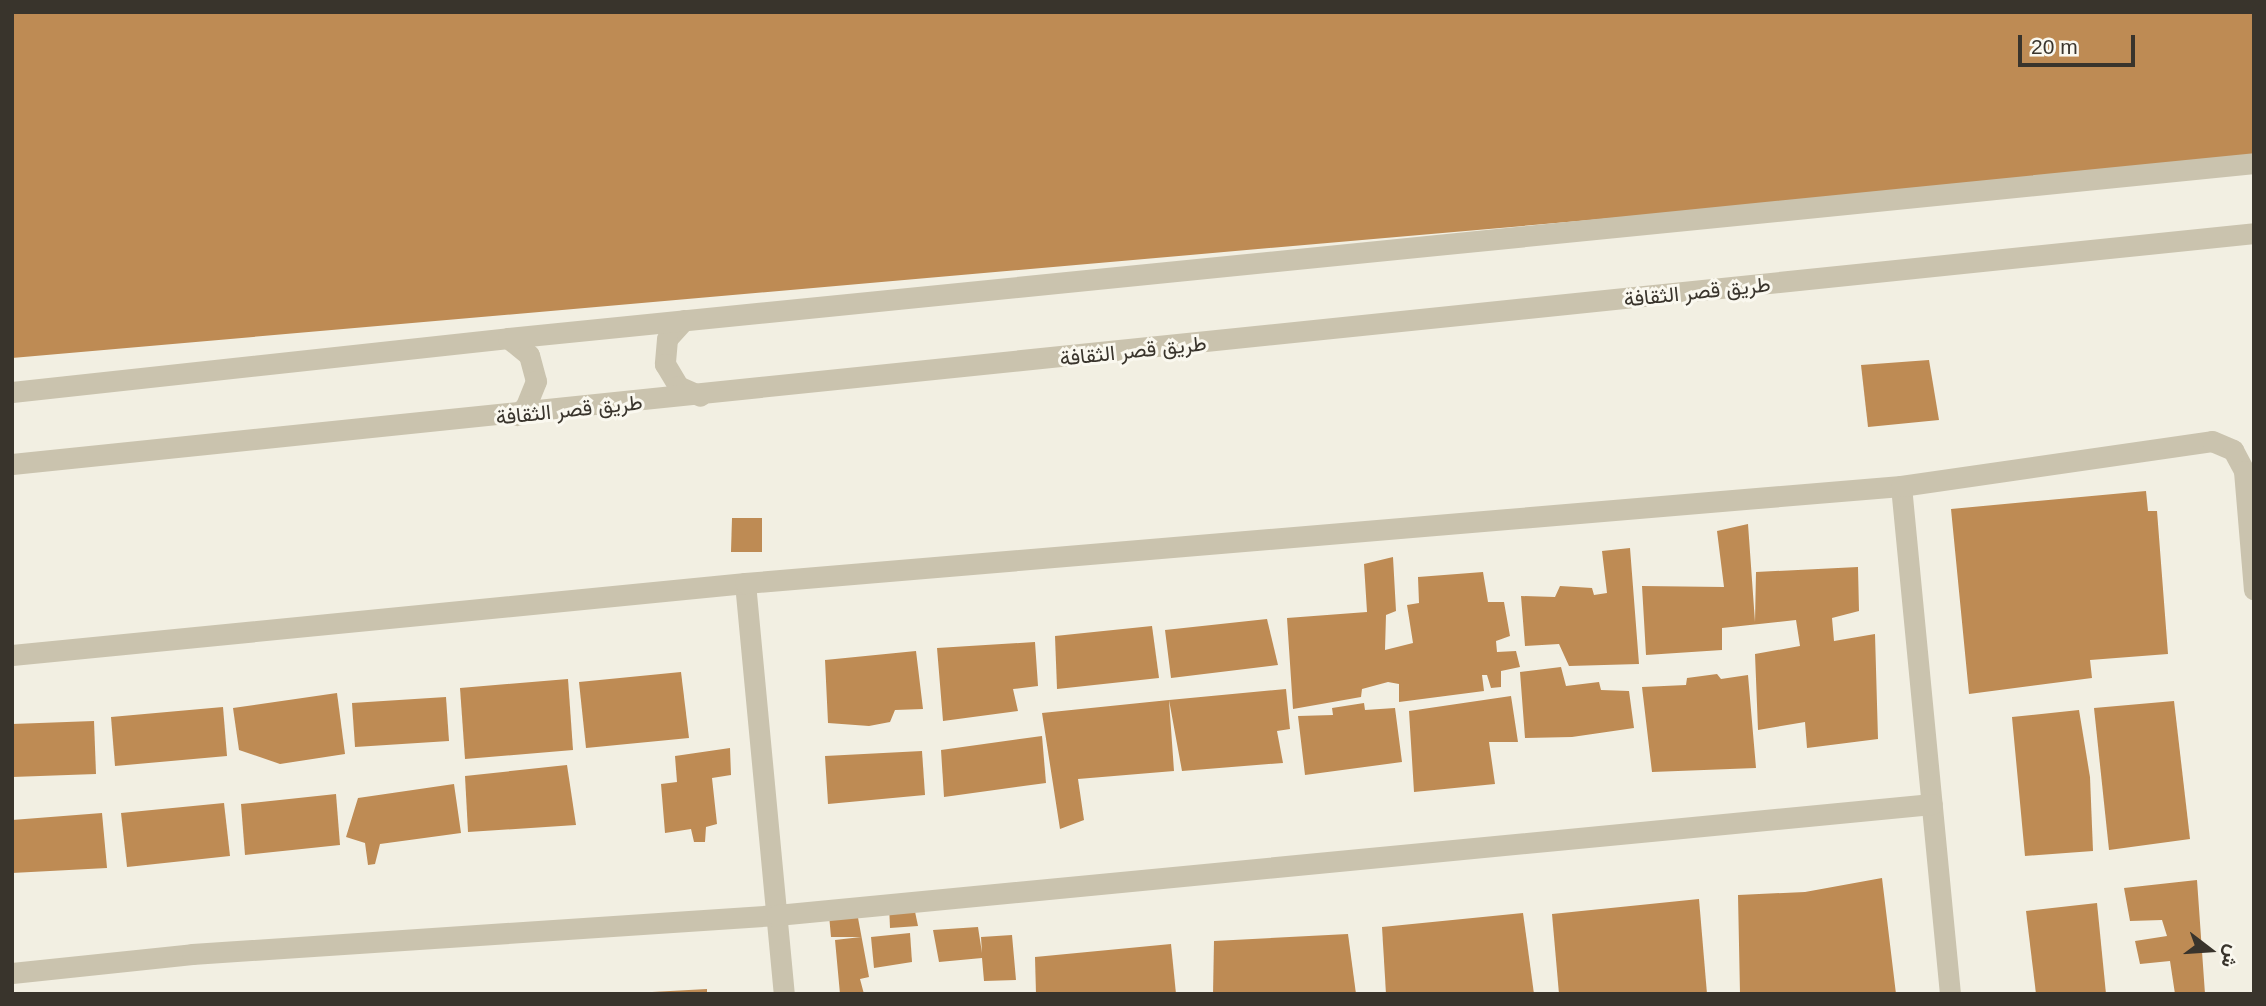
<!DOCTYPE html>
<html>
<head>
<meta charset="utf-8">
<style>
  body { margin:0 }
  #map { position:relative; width:2266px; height:1006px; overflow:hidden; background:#f2efe2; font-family:Arial,Vazirmatn,sans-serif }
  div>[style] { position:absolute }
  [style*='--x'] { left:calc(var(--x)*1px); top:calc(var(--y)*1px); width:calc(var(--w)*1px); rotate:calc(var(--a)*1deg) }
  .building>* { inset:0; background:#be8b54 }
  .minor>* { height:21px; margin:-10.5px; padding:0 10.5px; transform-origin:10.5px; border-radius:10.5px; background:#cac3ae }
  span { translate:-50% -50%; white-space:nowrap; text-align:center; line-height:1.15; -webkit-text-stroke:6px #faf8ef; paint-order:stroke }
  .street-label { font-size:21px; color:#39342c }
  .frame { position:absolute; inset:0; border:14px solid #39342c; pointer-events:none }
  .north { position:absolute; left:2175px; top:915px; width:70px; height:70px; -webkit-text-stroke:5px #faf8ef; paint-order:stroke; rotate:107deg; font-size:19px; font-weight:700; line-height:28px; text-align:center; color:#39342c }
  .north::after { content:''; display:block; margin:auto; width:24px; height:32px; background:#39342c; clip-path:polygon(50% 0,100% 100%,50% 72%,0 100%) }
  .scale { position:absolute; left:2018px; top:35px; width:117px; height:32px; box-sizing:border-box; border:4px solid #39342c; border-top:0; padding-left:9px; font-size:21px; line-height:24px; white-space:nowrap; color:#39342c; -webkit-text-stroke:5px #faf8ef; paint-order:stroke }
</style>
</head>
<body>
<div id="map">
  <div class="building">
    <div style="clip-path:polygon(12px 12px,2254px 12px,2254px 162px,12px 358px)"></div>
    <div style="clip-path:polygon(1929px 360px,1939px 420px,1868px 427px,1861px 365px)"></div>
    <div style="clip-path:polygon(2146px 491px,2148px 511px,2157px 511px,2168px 654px,2090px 660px,2092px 678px,1969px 694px,1951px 509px)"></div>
    <div style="clip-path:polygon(732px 518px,762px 518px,762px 552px,731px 552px)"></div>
    <div style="clip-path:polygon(1748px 524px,1755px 622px,1756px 572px,1858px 567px,1859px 611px,1832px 618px,1834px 641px,1875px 634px,1878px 739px,1807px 748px,1805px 722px,1758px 730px,1755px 654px,1800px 646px,1796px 620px,1722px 628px,1722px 650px,1646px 655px,1642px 586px,1724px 587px,1717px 531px)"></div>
    <div style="clip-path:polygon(1630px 548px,1639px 664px,1569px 666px,1559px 644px,1525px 646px,1521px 596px,1555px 597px,1560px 586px,1592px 588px,1594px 595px,1607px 593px,1602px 551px)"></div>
    <div style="clip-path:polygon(1393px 557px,1396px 611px,1386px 615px,1385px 650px,1413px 643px,1407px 605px,1419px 603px,1418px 577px,1483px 572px,1488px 602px,1504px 602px,1510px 636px,1496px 641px,1497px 652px,1516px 651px,1520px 667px,1501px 671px,1501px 687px,1491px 688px,1487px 675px,1482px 675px,1484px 691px,1399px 702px,1399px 684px,1388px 682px,1362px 689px,1361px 697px,1293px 709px,1287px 618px,1367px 612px,1364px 564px)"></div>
    <div style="clip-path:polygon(1267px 619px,1278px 665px,1171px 678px,1165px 630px)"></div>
    <div style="clip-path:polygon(1152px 626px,1159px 678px,1057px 689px,1055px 636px)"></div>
    <div style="clip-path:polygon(1035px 642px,1038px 686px,1013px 689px,1018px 711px,943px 721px,937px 648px)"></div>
    <div style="clip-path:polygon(916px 651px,923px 709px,895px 710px,890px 722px,869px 726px,828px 723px,825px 660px)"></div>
    <div style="clip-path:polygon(1561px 667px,1566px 686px,1599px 682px,1601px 690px,1629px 691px,1634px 728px,1572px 737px,1525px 738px,1520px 672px)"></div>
    <div style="clip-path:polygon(681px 672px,689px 738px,586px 748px,579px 682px)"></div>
    <div style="clip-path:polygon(1717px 674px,1721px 679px,1748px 675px,1756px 768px,1652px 772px,1642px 687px,1686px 685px,1687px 678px)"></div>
    <div style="clip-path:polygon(568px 679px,573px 750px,465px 759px,460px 688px)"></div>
    <div style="clip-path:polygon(1286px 689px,1290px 729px,1277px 731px,1283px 763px,1182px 771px,1169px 700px,1174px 771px,1078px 779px,1084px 820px,1060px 829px,1042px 713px,1169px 700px)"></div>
    <div style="clip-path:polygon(337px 693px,345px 754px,280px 764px,239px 750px,233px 708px)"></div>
    <div style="clip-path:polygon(1511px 696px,1518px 742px,1489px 742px,1495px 784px,1414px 792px,1409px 711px)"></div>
    <div style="clip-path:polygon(446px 697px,449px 741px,355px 747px,352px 703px)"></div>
    <div style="clip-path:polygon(2174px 701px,2190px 839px,2109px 850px,2094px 708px)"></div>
    <div style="clip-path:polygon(1364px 703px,1365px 710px,1395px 708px,1402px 762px,1305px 775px,1298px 716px,1333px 715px,1332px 708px)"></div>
    <div style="clip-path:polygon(223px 707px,227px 756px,115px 766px,111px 717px)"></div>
    <div style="clip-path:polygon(2079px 710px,2090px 777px,2093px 851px,2025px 856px,2012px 717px)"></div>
    <div style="clip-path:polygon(94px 721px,96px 774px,12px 777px,12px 724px)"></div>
    <div style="clip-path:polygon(1042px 736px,1046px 783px,944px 797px,941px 750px)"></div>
    <div style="clip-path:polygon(730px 748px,731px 775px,712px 778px,717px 824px,706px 827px,705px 842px,694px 842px,691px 829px,665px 833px,661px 784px,677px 782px,675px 756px)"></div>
    <div style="clip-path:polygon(922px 751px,925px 795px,828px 804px,825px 756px)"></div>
    <div style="clip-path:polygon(567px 765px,576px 825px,468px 832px,465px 776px)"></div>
    <div style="clip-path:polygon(454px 784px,461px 833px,380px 844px,375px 864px,368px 865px,365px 843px,346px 837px,358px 798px)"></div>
    <div style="clip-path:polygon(336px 794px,340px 845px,245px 855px,241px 804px)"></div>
    <div style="clip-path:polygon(224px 803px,230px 856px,127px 867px,121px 813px)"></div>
    <div style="clip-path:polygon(102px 813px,107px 868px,12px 873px,12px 820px)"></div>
    <div style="clip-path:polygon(1882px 878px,1896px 994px,1740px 994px,1738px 895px,1805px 892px)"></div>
    <div style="clip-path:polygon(2197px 880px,2205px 994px,2175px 994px,2170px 961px,2140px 964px,2135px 941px,2167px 936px,2162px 920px,2130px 921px,2124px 888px)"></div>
    <div style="clip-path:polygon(1699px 899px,1707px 994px,1559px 994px,1552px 914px)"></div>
    <div style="clip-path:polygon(913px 902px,918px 926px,890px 928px,889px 904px)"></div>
    <div style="clip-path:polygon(2097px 903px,2106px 994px,2036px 994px,2026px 911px)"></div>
    <div style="clip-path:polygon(856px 907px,869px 977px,860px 979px,864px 994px,840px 994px,835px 940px,861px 937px,831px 937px,829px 915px)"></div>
    <div style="clip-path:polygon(1523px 913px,1534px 994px,1386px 994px,1382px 927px)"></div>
    <div style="clip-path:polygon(978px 927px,982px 953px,981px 937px,1012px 935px,1016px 980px,984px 981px,982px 958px,939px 962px,933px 930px)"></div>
    <div style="clip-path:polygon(910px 933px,912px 962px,874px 968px,871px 937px)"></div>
    <div style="clip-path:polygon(1348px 934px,1356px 994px,1213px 994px,1214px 941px)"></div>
    <div style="clip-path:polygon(1171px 944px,1176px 994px,1036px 994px,1035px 957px)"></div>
    <div style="clip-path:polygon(707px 989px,707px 994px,652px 994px,652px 992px)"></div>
  </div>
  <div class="minor">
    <div style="--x:684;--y:320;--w:25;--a:132"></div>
    <div style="--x:667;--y:339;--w:25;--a:95"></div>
    <div style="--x:665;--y:364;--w:26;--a:59"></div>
    <div style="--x:678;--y:386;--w:24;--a:24"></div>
    <div style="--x:508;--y:338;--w:27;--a:39"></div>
    <div style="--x:529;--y:355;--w:27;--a:75"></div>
    <div style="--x:536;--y:381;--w:27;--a:112"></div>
    <div style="--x:526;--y:406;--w:13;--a:135"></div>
    <div style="--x:12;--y:392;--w:499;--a:-6.2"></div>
    <div style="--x:508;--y:338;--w:1755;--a:-5.72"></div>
    <div style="--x:12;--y:464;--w:2254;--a:-5.88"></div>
    <div style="--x:1901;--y:486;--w:510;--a:84.49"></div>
    <div style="--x:745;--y:583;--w:413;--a:84.6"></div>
    <div style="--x:12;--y:655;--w:737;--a:-5.61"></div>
    <div style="--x:745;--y:583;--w:1160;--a:-4.8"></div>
    <div style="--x:1901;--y:486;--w:314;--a:-8.2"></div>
    <div style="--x:2212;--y:441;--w:23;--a:23"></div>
    <div style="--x:2233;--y:450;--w:24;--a:62"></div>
    <div style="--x:2244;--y:471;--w:119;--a:85.2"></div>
    <div style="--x:12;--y:973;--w:181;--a:-6"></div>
    <div style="--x:192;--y:954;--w:586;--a:-3.81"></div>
    <div style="--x:777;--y:915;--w:1160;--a:-5.49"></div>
  </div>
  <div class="street-label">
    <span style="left:1697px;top:292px;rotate:-6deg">طريق قصر الثقافة</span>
    <span style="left:1133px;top:351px;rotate:-6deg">طريق قصر الثقافة</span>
    <span style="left:569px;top:410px;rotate:-6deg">طريق قصر الثقافة</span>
  </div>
  <div class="frame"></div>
  <div class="north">ش</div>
  <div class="scale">20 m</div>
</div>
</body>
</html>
